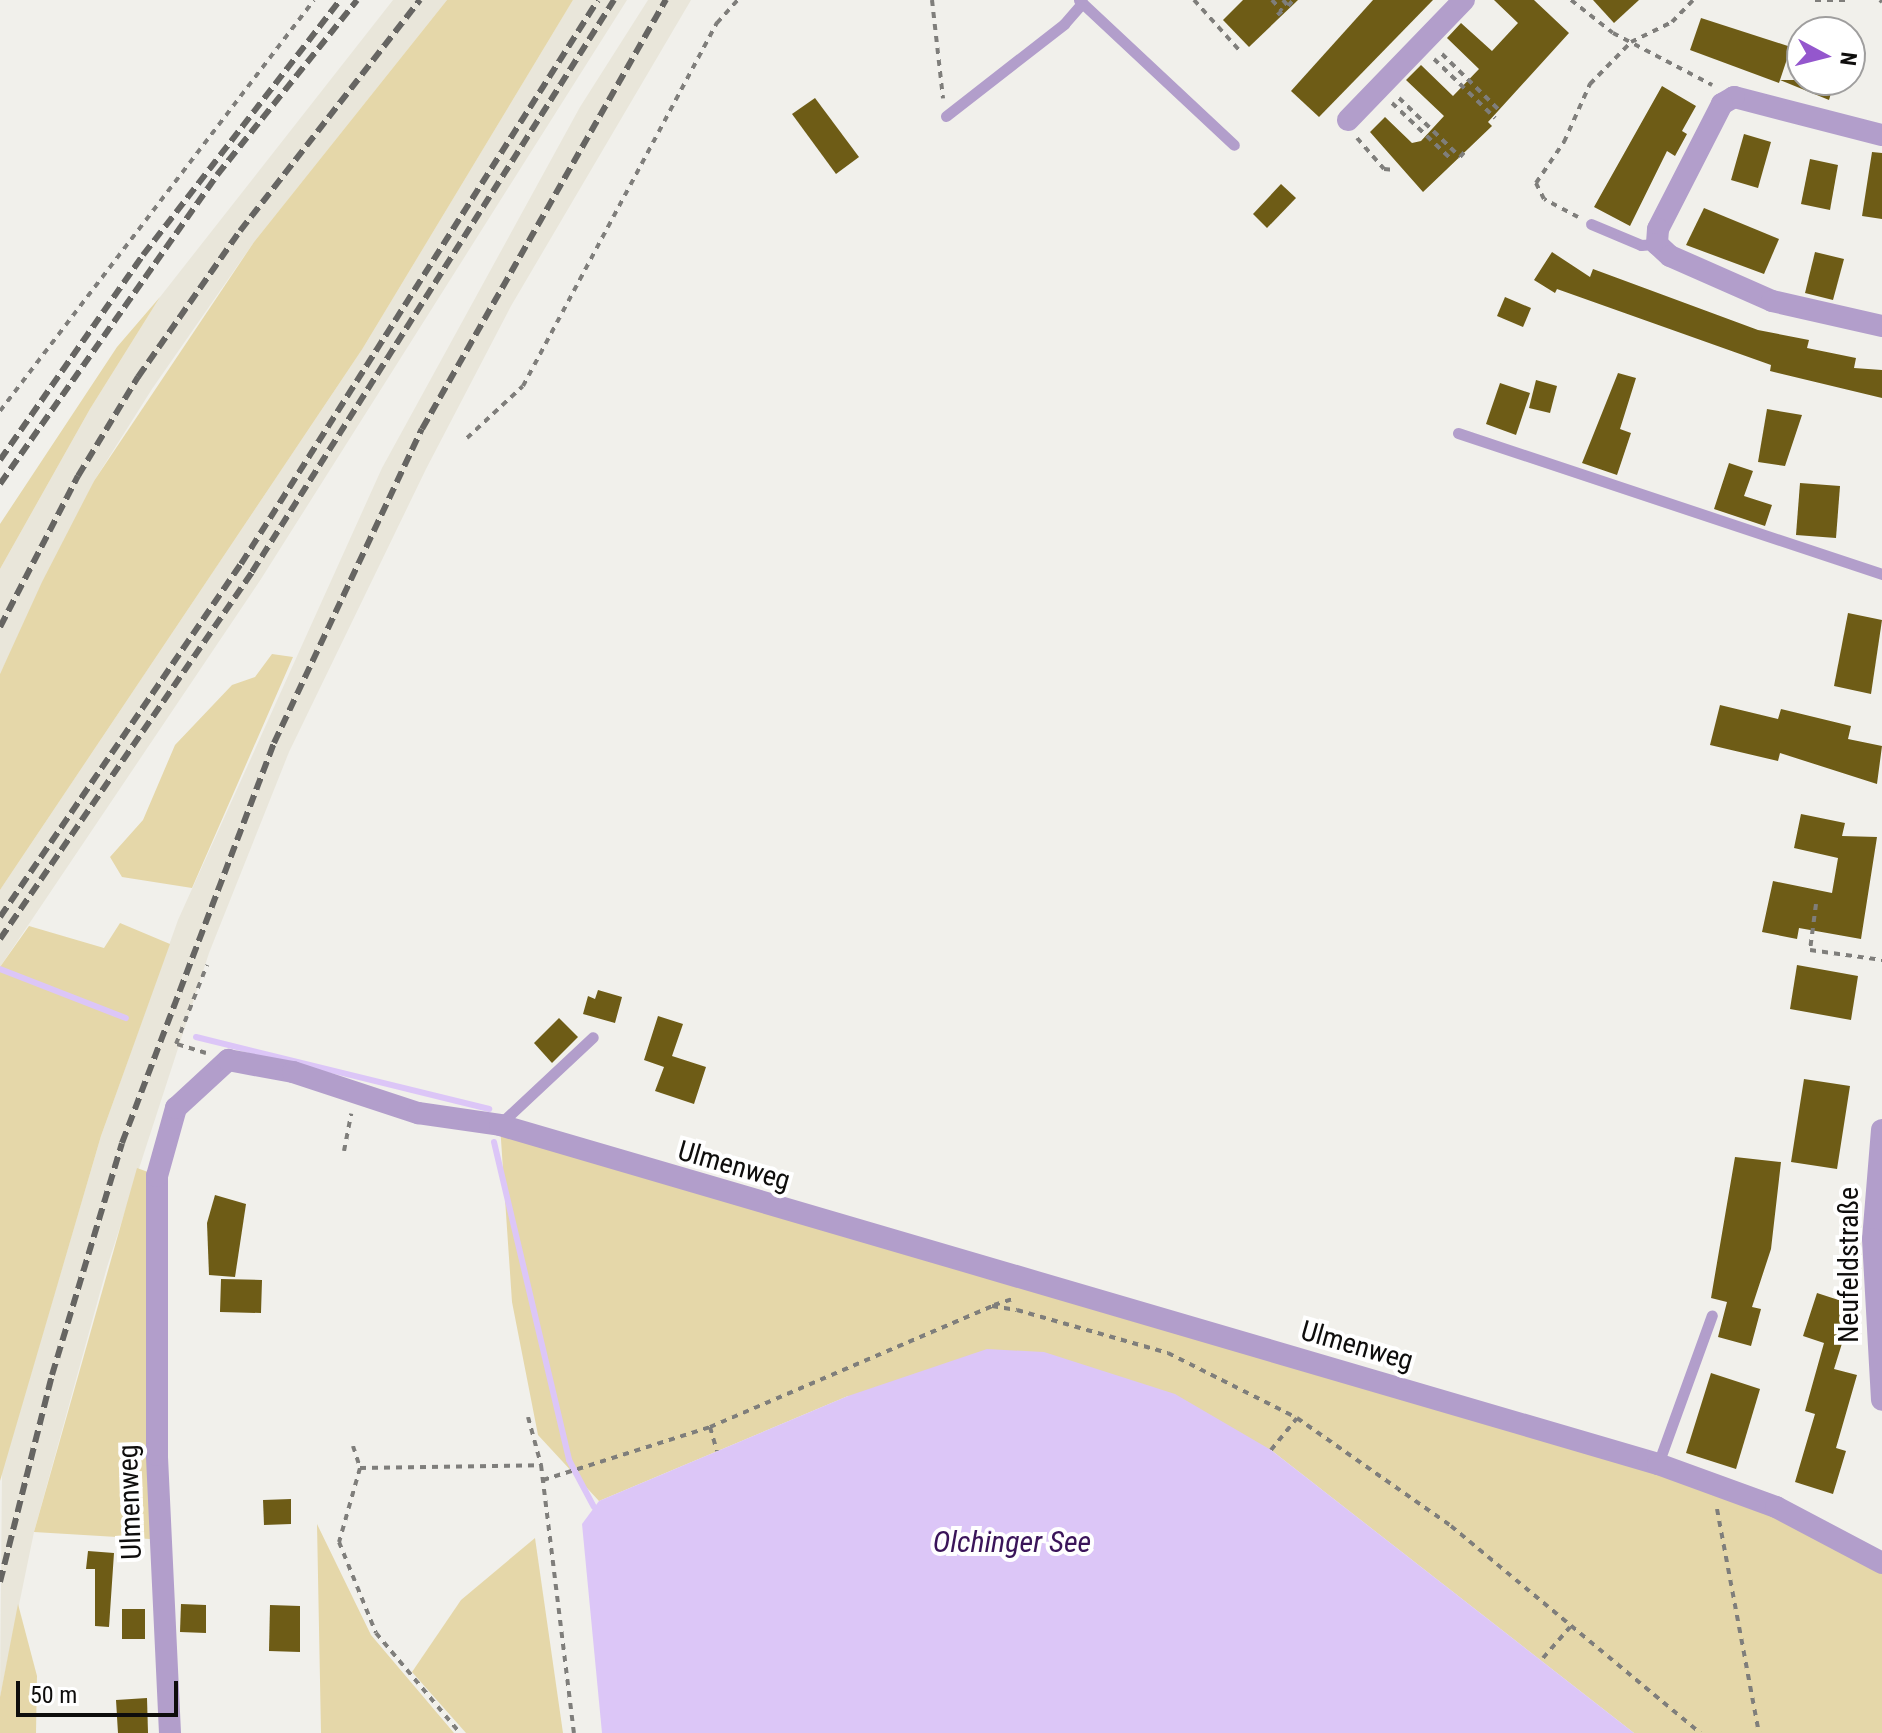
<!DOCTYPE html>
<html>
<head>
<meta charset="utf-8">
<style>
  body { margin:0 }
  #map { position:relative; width:1882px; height:1733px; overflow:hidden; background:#f1f0eb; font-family:"Roboto Condensed",sans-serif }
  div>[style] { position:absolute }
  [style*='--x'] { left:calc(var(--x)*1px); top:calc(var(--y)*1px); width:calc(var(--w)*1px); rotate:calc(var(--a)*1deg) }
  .built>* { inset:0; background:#e9e6da }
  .green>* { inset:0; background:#e5d7a9 }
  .water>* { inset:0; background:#dcc6f7 }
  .stream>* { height:6px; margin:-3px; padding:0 3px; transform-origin:3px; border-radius:3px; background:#dcc6f7 }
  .building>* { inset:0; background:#6e5c16 }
  .path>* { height:4px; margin-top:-2px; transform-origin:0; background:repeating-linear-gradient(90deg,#7f7e7b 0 6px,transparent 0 12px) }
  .service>* { height:11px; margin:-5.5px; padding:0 5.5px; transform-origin:5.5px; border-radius:5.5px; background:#b29ecb }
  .minor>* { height:22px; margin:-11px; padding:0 11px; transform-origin:11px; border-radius:11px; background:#b29ecb }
  .rail>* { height:6px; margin-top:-3px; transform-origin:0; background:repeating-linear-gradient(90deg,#666562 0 12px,transparent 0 18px) }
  span { translate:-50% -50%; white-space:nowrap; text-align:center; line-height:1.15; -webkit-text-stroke:8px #fff; paint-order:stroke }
  .street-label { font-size:28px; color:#0e0d0c }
  .water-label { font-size:30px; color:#3a1459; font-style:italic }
  .north { position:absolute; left:1786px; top:16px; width:80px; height:80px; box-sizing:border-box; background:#fff; border:2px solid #9f9e9e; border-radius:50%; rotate:97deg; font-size:22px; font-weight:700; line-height:32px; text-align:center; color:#0e0d0c }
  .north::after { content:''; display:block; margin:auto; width:28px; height:36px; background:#9457cd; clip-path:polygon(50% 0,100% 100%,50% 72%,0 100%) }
  .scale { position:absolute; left:16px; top:1681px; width:162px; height:36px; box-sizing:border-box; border:4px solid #0e0d0c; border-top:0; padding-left:10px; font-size:24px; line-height:28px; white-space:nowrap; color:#0e0d0c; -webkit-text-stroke:6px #fff; paint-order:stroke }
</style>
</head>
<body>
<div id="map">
  <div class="built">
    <div style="clip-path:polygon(393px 0,447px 0,254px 242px,152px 389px,94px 481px,0 674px,0 569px,90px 409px,160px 297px)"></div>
    <div style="clip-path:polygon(573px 0,627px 0,261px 579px,0 967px,0 890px,363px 348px)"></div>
    <div style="clip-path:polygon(648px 0,691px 0,511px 306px,426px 469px,289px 752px,209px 953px,107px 1267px,34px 1532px,0 1697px,2px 1472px,101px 1136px,178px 920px,382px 468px,580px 107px)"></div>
  </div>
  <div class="green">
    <div style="clip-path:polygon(447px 0,573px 0,363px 348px,0 890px,0 674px,42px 582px,94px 481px,254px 242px)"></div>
    <div style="clip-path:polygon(160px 297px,90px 409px,0 569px,0 524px,117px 347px)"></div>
    <div style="clip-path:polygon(272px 654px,293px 657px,192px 888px,122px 877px,110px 857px,143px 820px,175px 745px,232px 685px,255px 677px)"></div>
    <div style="clip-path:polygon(120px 923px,170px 944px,101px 1136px,0 1481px,0 967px,29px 926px,104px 948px)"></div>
    <div style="clip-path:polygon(500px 1125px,1658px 1464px,1882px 1563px,1882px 1733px,1634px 1733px,1271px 1450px,848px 1396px,599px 1501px,538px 1435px,512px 1302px)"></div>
    <div style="clip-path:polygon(137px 1168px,148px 1172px,150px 1539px,34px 1532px)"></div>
    <div style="clip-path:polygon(317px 1524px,371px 1635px,454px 1733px,321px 1733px)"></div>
    <div style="clip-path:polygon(535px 1538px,563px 1733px,466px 1733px,412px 1672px,461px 1600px)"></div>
    <div style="clip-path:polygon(18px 1604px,37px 1676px,36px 1733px,0 1733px,0 1697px)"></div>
  </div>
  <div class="water">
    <div style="clip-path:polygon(987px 1349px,1044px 1352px,1175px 1394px,1271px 1450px,1634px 1733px,602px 1733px,582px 1524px,599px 1501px,848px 1396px)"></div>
  </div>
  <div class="stream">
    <div style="--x:0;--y:969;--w:135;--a:21.3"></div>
    <div style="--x:196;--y:1037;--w:302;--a:13.8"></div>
    <div style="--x:494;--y:1142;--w:327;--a:76.7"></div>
    <div style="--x:569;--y:1460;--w:53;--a:62"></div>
  </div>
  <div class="building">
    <div style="clip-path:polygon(1243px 0,1298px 0,1249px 47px,1223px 20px)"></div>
    <div style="clip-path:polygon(1373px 0,1433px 0,1319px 117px,1291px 91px)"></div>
    <div style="clip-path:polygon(1494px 0,1534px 0,1569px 33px,1488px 122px,1492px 126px,1423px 192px,1370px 132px,1385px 117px,1412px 143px,1421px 141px,1444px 116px,1406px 80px,1421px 65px,1453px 96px,1479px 69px,1447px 38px,1461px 23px,1492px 51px,1518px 23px)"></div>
    <div style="clip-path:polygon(1593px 0,1639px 0,1614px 23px)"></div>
    <div style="clip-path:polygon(1701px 18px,1791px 47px,1779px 83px,1690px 50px)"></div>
    <div style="clip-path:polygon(1780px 80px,1835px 80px,1829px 100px)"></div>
    <div style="clip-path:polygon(1662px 86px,1696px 106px,1682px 131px,1687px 134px,1675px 156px,1667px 151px,1630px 226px,1594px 207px)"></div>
    <div style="clip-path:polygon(815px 98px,859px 157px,836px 174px,792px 114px)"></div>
    <div style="clip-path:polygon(1744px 134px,1771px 142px,1758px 188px,1731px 180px)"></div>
    <div style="clip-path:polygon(1872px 152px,1882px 153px,1882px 219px,1862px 216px)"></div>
    <div style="clip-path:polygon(1810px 159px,1838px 165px,1830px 210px,1801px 204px)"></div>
    <div style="clip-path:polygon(1281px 184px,1296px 198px,1267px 228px,1253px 214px)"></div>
    <div style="clip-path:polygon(1704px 208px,1779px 239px,1764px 274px,1686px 245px)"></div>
    <div style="clip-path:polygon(1552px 252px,1590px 277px,1593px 269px,1758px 330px,1809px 340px,1807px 348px,1856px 358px,1854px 368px,1882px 370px,1882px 398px,1770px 371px,1771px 365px,1557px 289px,1555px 293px,1534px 280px)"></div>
    <div style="clip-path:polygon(1815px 252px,1844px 259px,1833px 300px,1805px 293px)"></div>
    <div style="clip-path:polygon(1505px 297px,1531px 308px,1523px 327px,1497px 316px)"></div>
    <div style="clip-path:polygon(1618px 373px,1636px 378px,1620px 429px,1631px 433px,1617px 475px,1582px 463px)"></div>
    <div style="clip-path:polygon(1536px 380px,1557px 386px,1550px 413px,1529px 408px)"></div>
    <div style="clip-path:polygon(1500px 383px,1530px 393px,1516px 435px,1486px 424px)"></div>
    <div style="clip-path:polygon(1767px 409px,1802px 415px,1785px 466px,1758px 462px)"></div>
    <div style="clip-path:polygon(1729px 463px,1753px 471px,1744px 496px,1772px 505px,1765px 526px,1714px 509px)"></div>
    <div style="clip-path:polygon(1800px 483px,1840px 486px,1836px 538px,1796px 535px)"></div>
    <div style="clip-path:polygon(1848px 613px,1882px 620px,1871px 694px,1834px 686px)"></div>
    <div style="clip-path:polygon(1720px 705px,1778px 719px,1781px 709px,1851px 726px,1848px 739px,1882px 746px,1877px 784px,1780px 753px,1778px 761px,1710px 745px)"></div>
    <div style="clip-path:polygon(1801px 814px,1845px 823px,1842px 836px,1877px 837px,1861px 939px,1799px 928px,1797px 939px,1762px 932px,1773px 881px,1832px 893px,1838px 858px,1794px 848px)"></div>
    <div style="clip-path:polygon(1797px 965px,1858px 976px,1851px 1020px,1790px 1009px)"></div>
    <div style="clip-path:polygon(598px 990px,622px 997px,615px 1023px,583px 1014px,588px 996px,595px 999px)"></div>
    <div style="clip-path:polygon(658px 1016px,683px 1024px,672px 1056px,706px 1067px,694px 1104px,655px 1091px,664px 1067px,644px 1060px)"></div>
    <div style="clip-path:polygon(559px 1018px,578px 1037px,552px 1063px,534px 1043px)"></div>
    <div style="clip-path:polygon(1804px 1079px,1850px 1086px,1837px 1169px,1791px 1162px)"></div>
    <div style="clip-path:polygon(1735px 1157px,1781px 1162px,1771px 1249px,1752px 1307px,1761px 1309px,1751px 1346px,1718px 1337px,1727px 1302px,1711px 1298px)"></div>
    <div style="clip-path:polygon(215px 1195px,246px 1204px,235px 1277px,209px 1275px,207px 1223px)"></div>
    <div style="clip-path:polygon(221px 1279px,262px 1280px,261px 1313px,220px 1312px)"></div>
    <div style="clip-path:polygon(1817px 1293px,1854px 1305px,1834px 1369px,1857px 1375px,1836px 1448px,1846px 1451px,1833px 1494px,1795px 1482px,1815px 1414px,1805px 1411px,1824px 1343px,1803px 1336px)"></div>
    <div style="clip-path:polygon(1711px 1373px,1760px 1389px,1736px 1469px,1686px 1453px)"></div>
    <div style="clip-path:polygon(291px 1499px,291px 1524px,264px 1525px,263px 1500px)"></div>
    <div style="clip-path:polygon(88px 1551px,114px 1553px,109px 1627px,95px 1626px,95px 1569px,86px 1569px)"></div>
    <div style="clip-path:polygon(181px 1604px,206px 1605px,206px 1633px,180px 1632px)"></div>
    <div style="clip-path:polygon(270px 1605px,300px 1606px,300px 1652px,269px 1651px)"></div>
    <div style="clip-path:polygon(122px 1609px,145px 1609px,145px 1639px,122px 1639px)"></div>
    <div style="clip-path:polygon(147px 1698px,148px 1733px,118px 1733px,116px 1700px)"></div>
  </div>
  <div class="path">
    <div style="--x:932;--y:0;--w:99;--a:83.6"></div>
    <div style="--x:1194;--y:0;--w:69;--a:48"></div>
    <div style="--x:1272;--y:0;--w:15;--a:48"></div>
    <div style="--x:1282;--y:11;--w:9;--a:139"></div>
    <div style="--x:1283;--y:0;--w:8;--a:50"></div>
    <div style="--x:1288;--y:6;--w:8;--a:-50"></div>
    <div style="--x:1571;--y:0;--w:53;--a:38.2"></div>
    <div style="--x:1613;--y:33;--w:112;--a:27.7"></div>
    <div style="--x:1815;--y:0;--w:31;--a:0"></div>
    <div style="--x:1880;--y:0;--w:3;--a:45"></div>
    <div style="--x:1442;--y:54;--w:81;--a:44.5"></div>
    <div style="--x:1434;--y:59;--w:85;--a:44"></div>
    <div style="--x:1399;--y:98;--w:85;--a:44"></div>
    <div style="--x:1460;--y:157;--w:9;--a:-49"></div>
    <div style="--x:1392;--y:103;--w:81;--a:43.5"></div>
    <div style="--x:1357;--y:138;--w:41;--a:48.9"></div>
    <div style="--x:1384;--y:169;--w:11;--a:5"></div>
    <div style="--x:1578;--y:217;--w:38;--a:-152"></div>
    <div style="--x:1544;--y:199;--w:18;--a:-117"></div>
    <div style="--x:1536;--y:183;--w:50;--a:-55.7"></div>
    <div style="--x:1564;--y:142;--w:64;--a:-65.9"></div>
    <div style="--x:1590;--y:84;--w:59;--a:-45.7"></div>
    <div style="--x:1631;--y:42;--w:46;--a:-26"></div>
    <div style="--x:1672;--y:22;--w:30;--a:-46"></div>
    <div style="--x:0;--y:411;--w:517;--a:-52.62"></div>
    <div style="--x:467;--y:438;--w:76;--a:-42.9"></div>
    <div style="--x:523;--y:386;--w:412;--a:-61.9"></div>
    <div style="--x:717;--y:23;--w:31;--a:-48"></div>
    <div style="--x:1816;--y:904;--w:46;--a:97.4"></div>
    <div style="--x:1810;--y:950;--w:73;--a:7.9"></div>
    <div style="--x:206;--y:1053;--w:31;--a:-163"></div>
    <div style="--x:176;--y:1044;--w:85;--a:-68.6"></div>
    <div style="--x:344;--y:1151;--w:38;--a:-79"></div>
    <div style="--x:994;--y:1305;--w:23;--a:-18"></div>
    <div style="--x:528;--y:1417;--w:50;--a:74.8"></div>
    <div style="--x:710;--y:1427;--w:25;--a:74"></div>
    <div style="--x:353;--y:1446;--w:23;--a:72"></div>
    <div style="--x:360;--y:1468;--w:77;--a:105.8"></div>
    <div style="--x:339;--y:1542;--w:98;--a:67.9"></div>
    <div style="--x:376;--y:1633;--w:131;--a:50"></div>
    <div style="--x:1271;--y:1450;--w:41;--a:-50.9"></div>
    <div style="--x:360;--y:1468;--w:181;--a:-0.9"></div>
    <div style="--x:541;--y:1465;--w:270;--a:83"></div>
    <div style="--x:543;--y:1480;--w:175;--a:-17.6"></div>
    <div style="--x:710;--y:1427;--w:307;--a:-23.2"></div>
    <div style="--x:992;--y:1306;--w:25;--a:9"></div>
    <div style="--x:1017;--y:1310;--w:157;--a:15.9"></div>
    <div style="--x:1168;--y:1353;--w:144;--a:26.7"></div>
    <div style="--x:1297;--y:1418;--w:188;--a:35"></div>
    <div style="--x:1451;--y:1526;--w:324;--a:39.7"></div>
    <div style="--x:1717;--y:1509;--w:228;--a:79.4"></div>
    <div style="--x:1543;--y:1658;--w:41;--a:-48.9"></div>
  </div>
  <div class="service">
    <div style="--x:1079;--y:0;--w:212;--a:43.1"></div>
    <div style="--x:946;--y:116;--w:150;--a:-37.9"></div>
    <div style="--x:1064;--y:24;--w:28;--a:-49"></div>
    <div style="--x:1591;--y:224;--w:54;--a:22.8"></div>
    <div style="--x:1641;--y:245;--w:16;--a:-4"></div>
    <div style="--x:1458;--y:433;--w:447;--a:18.4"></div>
    <div style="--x:500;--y:1124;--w:127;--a:-43.1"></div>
    <div style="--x:1658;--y:1464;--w:158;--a:-70.1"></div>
  </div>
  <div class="minor">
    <div style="--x:1348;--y:120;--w:167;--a:-46"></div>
    <div style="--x:1882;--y:135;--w:153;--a:-165.6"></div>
    <div style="--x:1734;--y:97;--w:14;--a:150"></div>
    <div style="--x:1722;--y:104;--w:140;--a:117.1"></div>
    <div style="--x:1658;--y:229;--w:15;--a:94"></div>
    <div style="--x:1657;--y:244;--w:18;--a:43"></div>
    <div style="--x:1670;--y:256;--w:111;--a:23.8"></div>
    <div style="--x:1772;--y:301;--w:113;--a:12.8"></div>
    <div style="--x:1882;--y:1130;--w:109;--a:94.7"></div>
    <div style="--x:1873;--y:1239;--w:161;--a:86.8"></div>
    <div style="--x:170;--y:1733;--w:278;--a:-92.7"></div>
    <div style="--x:157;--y:1455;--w:279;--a:-90"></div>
    <div style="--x:157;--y:1176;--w:71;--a:-74.4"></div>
    <div style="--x:176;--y:1108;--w:71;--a:-42.7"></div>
    <div style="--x:228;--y:1060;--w:66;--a:10.5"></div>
    <div style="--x:293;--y:1072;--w:132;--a:18.2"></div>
    <div style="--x:418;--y:1113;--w:83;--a:8.3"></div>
    <div style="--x:500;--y:1125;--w:1207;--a:16.32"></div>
    <div style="--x:1658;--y:1464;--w:126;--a:20"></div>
    <div style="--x:1776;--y:1507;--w:120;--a:27.8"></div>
  </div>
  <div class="rail">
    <div style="--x:0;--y:460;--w:250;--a:-55.1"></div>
    <div style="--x:143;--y:255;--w:322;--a:-52.3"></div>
    <div style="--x:0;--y:484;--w:378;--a:-54.9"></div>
    <div style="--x:217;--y:175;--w:224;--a:-51.3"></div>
    <div style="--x:0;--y:627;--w:170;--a:-62.7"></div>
    <div style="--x:78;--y:476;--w:116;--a:-58.8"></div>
    <div style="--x:138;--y:377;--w:178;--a:-55.1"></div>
    <div style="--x:240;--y:231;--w:293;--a:-52.1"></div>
    <div style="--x:0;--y:917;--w:427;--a:-55.7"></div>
    <div style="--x:241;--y:564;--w:667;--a:-57.67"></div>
    <div style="--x:0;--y:939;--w:445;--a:-55.5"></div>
    <div style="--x:252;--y:572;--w:677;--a:-57.67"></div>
    <div style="--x:0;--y:1582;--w:213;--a:-75.9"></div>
    <div style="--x:52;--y:1375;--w:242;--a:-73.2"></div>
    <div style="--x:122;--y:1143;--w:428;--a:-69.2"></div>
    <div style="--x:274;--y:743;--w:347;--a:-64.8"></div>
    <div style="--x:422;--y:429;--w:494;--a:-60.4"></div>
  </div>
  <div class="street-label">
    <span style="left:734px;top:1166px;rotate:16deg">Ulmenweg</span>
    <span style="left:1849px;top:1265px;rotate:-90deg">Neufeldstraße</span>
    <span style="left:1357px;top:1346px;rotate:16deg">Ulmenweg</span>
    <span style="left:130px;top:1502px;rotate:-92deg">Ulmenweg</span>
  </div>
  <div class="water-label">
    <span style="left:1012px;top:1542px">Olchinger See</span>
  </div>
  <div class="north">N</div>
  <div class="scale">50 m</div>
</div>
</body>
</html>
